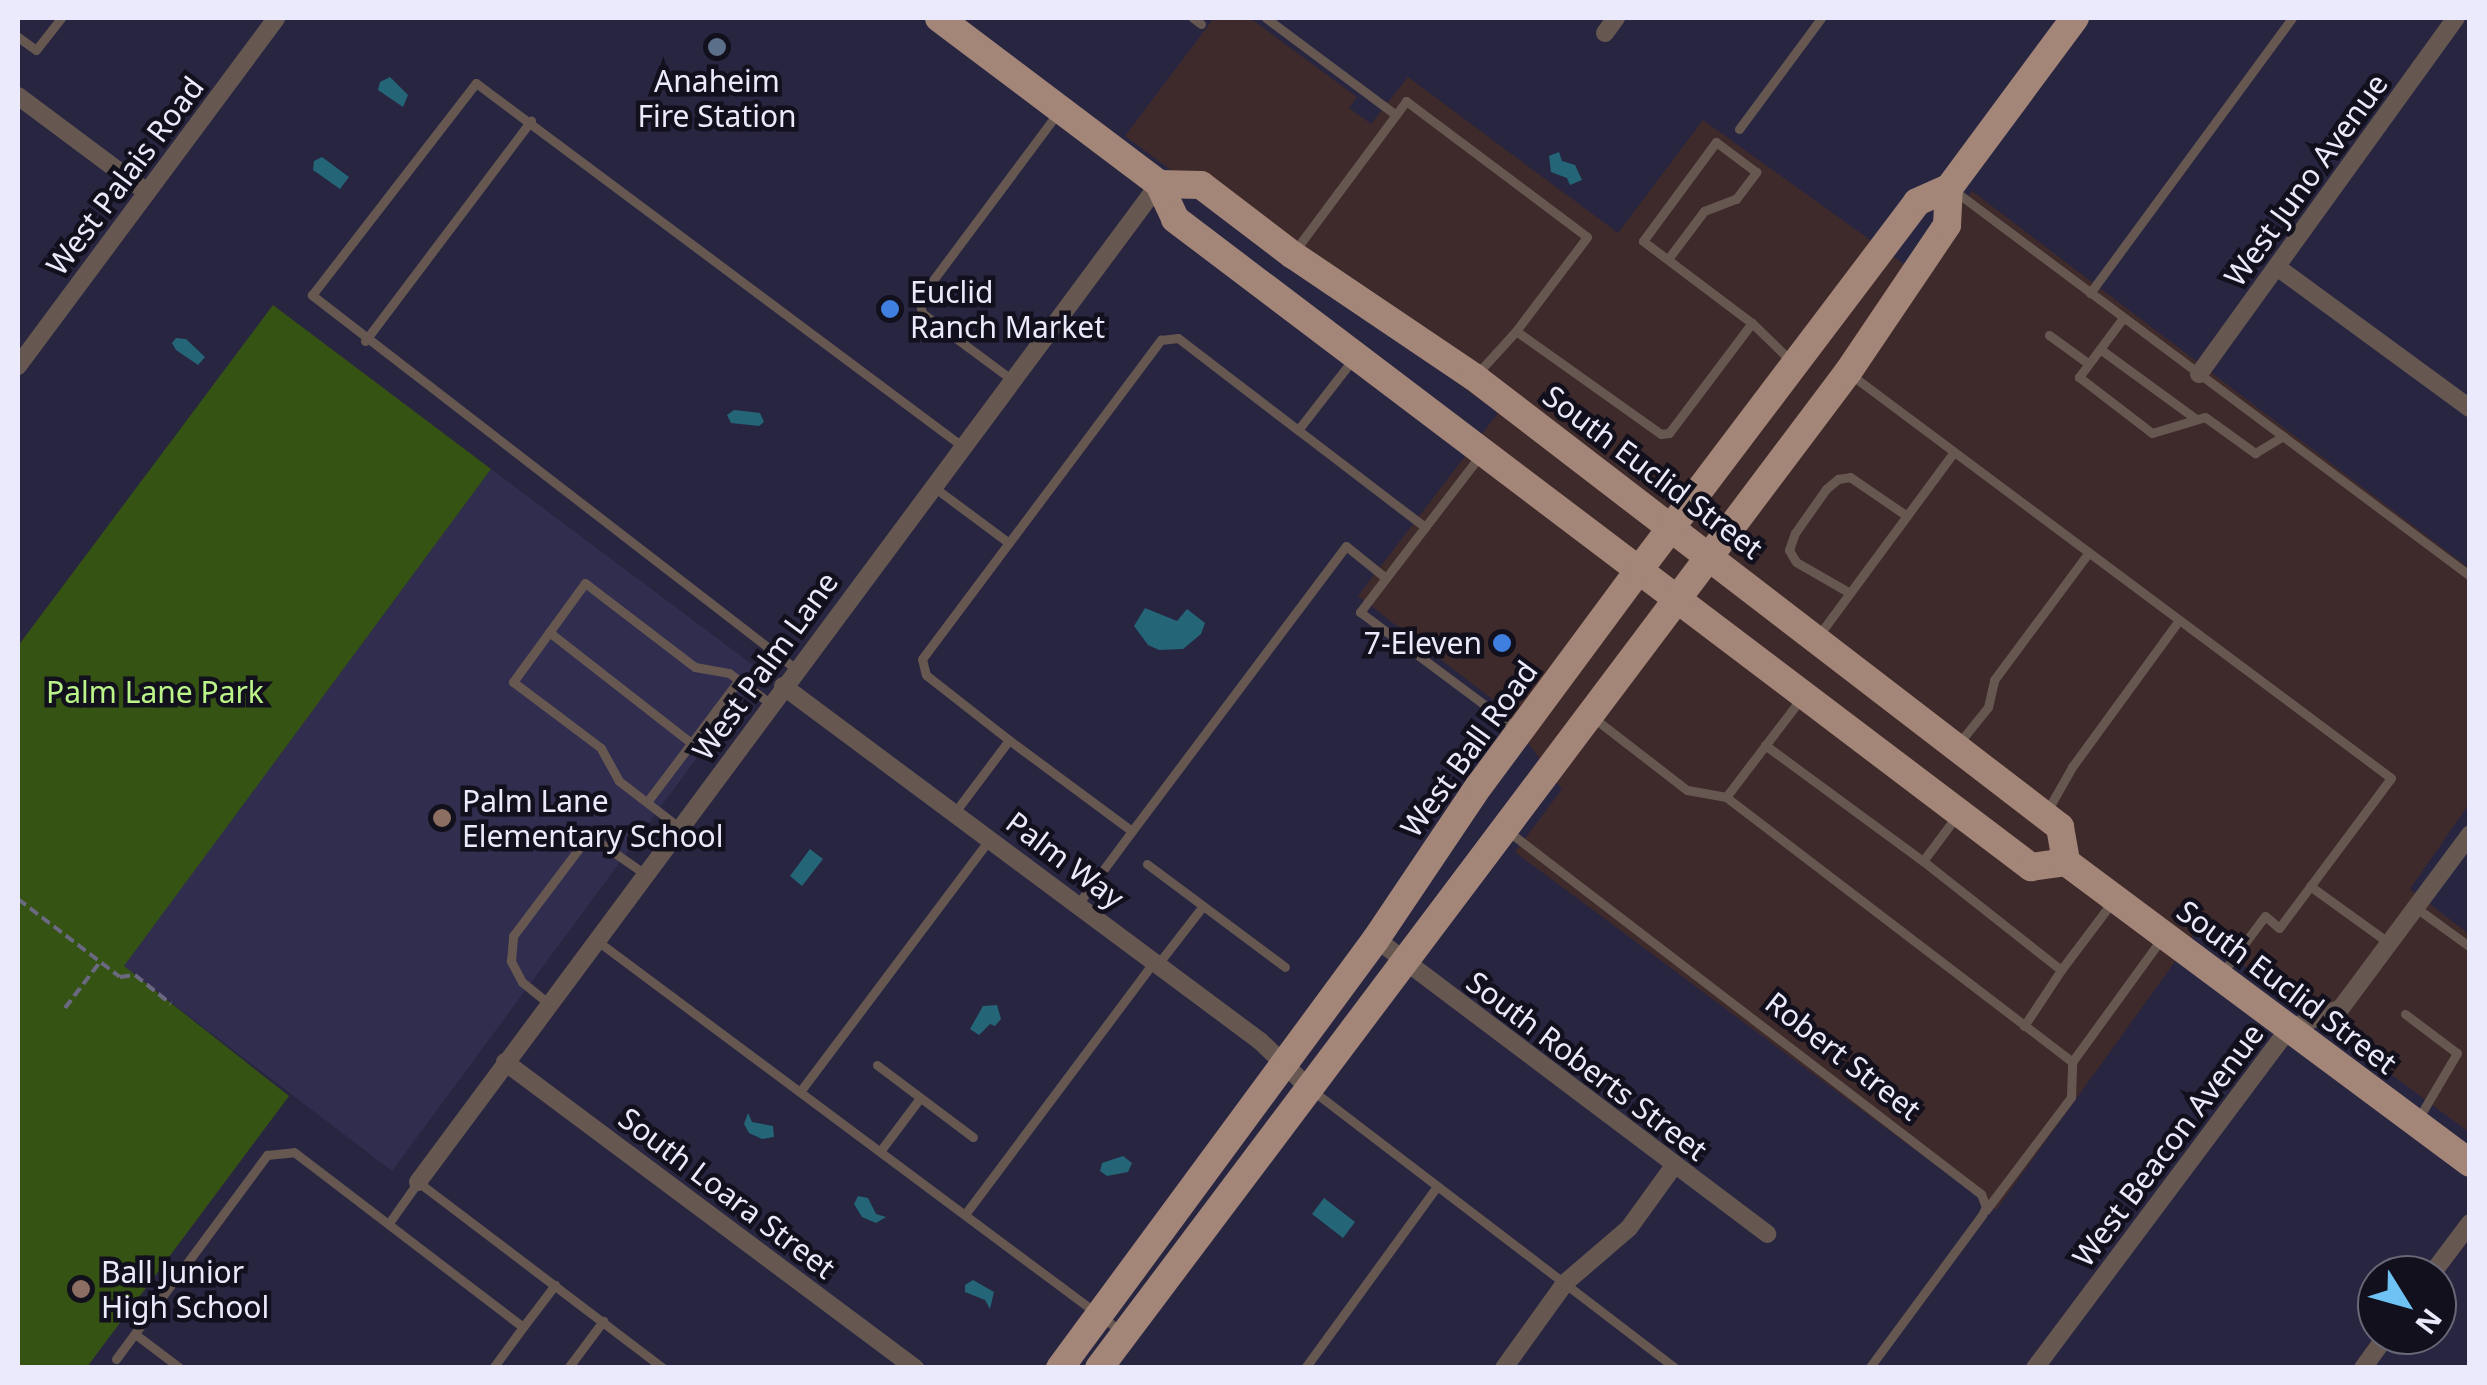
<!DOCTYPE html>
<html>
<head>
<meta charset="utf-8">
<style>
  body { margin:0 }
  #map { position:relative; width:2487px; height:1385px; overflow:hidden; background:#282540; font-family:"Noto Sans",sans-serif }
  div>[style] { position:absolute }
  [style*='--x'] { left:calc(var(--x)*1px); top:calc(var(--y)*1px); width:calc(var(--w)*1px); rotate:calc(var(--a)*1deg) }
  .commercial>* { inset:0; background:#3f2a2b }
  .built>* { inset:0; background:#302d4e }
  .green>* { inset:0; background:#355313 }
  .water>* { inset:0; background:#246578 }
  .path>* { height:4px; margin-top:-2px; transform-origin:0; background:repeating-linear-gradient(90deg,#6b6981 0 10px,transparent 0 15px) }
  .lane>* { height:9px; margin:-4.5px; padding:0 4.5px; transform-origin:4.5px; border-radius:4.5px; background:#665851 }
  .street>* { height:18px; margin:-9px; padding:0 9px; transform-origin:9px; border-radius:9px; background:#665851 }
  .primary>* { height:28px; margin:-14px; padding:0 14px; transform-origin:14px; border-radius:14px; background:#a38678 }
  .dots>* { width:28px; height:28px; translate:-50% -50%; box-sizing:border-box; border:5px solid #11101c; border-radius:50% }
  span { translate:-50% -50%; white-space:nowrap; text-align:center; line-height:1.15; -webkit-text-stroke:9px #11101c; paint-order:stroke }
  .poi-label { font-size:30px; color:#eaeafc }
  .left { translate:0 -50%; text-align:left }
  .right { translate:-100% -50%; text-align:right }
  .street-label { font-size:30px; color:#eaeafc }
  .park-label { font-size:30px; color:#bbf489 }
  .frame { position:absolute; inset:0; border:20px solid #eaeafc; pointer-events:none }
  .north { position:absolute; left:2357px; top:1255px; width:100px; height:100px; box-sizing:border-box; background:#11101c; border:2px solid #686776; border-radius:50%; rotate:127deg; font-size:28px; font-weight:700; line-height:40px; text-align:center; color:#eaeafc }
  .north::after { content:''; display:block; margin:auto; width:35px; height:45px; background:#6fc2f4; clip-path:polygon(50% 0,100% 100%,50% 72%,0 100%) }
</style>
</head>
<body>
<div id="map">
  <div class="commercial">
    <div style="clip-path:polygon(1214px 18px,1250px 18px,1357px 97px,1349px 108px,1371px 124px,1408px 77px,1618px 233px,1703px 120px,1912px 270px,1972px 191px,2469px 568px,2469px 804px,2410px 889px,2469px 934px,2469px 1132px,2197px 931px,1996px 1210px,1515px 852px,1562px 789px,1500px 705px,1358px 596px,1498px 413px,1125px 136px)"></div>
  </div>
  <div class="built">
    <div style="clip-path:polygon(491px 469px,761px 671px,392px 1171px,123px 966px)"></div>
  </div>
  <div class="green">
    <div style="clip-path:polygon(273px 305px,491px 469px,124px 966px,289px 1096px,87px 1367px,18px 1367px,18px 646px)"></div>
  </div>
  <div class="water">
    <div style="clip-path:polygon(390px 77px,408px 95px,403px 107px,378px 90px,380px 82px)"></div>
    <div style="clip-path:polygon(1559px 152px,1562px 161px,1575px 165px,1582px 180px,1570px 185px,1567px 178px,1551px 172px,1549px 156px)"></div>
    <div style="clip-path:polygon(322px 157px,349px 177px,340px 189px,313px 170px,314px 161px)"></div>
    <div style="clip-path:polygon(176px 338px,186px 339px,205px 357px,198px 365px,176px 350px,172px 343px)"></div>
    <div style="clip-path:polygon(734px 410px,760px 413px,764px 422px,759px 426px,731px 423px,727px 415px)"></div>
    <div style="clip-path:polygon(1145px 608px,1177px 621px,1187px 609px,1205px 623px,1201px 634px,1183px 649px,1159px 650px,1148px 645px,1134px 626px)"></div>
    <div style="clip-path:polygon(810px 849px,823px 859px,802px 886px,790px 876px)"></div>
    <div style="clip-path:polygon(997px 1005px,1001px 1019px,995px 1026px,990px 1024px,979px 1035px,970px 1029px,983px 1006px)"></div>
    <div style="clip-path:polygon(748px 1113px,752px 1122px,773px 1126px,774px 1137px,762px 1139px,749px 1133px,744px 1124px)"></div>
    <div style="clip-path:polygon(1123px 1156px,1132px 1163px,1128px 1172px,1107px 1176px,1100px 1171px,1102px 1163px)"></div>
    <div style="clip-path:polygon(858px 1196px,868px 1198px,876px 1214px,886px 1217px,876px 1223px,862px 1217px,854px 1204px)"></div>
    <div style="clip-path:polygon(1324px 1198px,1355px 1222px,1343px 1238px,1312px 1214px)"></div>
    <div style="clip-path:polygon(973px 1280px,994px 1292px,990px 1309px,985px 1300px,965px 1292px,965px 1285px)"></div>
  </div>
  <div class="path">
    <div style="--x:18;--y:899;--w:128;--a:37.4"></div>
    <div style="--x:120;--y:977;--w:15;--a:-8"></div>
    <div style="--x:135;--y:975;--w:46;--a:38.9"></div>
    <div style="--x:65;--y:1008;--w:58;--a:-52.7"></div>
  </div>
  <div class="lane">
    <div style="--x:1193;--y:18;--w:10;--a:37"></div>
    <div style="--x:1266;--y:18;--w:162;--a:36.7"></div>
    <div style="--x:18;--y:37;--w:22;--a:36"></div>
    <div style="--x:36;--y:50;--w:41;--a:-52"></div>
    <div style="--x:1739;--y:129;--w:138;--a:-53.5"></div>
    <div style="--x:1956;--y:192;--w:642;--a:36.76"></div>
    <div style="--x:1294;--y:252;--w:188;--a:-53.4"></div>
    <div style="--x:1406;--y:101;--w:226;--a:36.9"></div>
    <div style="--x:1587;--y:237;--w:118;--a:127.1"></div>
    <div style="--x:1668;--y:259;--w:60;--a:-53.1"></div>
    <div style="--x:1704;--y:211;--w:34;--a:-21"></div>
    <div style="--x:1736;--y:199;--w:34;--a:-53"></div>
    <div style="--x:1756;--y:172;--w:50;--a:-143.1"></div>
    <div style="--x:1716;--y:142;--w:123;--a:126.4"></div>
    <div style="--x:1643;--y:241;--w:136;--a:37"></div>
    <div style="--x:2090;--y:293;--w:341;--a:-53.7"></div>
    <div style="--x:2123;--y:318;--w:74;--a:126.7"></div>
    <div style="--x:2079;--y:377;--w:92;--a:37.5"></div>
    <div style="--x:2152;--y:433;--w:55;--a:-16.8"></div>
    <div style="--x:2205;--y:417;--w:62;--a:35.8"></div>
    <div style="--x:2255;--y:453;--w:33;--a:-31"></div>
    <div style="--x:2049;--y:335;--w:49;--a:35.9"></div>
    <div style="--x:365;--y:341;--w:276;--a:-53"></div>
    <div style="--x:2100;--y:349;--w:119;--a:36.1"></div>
    <div style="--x:1850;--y:374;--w:675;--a:36.75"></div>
    <div style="--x:2391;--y:778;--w:187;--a:126.7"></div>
    <div style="--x:2279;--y:928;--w:18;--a:-139"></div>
    <div style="--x:2265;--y:916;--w:70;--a:126.9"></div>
    <div style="--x:1476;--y:375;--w:59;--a:-47.7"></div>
    <div style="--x:1516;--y:331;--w:178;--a:35.4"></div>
    <div style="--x:1661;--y:434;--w:8;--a:-7"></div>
    <div style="--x:1669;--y:433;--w:138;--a:-53"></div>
    <div style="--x:1752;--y:323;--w:56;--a:44.3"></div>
    <div style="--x:1011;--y:379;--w:111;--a:-143.4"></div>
    <div style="--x:922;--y:313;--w:14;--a:-102"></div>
    <div style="--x:919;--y:299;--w:234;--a:-53.3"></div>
    <div style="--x:1298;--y:430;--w:160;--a:37.4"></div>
    <div style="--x:935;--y:488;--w:92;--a:36.6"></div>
    <div style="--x:1386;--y:578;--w:43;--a:127.4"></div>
    <div style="--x:1360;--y:612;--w:196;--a:36.7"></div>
    <div style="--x:1850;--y:593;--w:62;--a:-150.1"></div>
    <div style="--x:1796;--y:562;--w:14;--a:-120"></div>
    <div style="--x:1789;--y:550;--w:18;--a:-71"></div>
    <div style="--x:1795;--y:533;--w:54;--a:-54.8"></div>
    <div style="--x:1826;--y:489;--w:16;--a:-40"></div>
    <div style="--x:1838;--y:479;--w:12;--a:-9"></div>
    <div style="--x:1850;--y:477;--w:69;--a:34.4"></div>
    <div style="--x:549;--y:632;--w:180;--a:38"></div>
    <div style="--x:1819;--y:635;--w:227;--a:-53.6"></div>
    <div style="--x:796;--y:669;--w:612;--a:-142.31"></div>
    <div style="--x:312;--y:295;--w:268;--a:-52.3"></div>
    <div style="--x:476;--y:83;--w:607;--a:36.76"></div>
    <div style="--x:1595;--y:719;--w:116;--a:37.7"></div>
    <div style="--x:1687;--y:790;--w:40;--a:10"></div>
    <div style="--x:1726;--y:797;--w:436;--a:37.4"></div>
    <div style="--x:2072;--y:1062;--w:153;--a:-54"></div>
    <div style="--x:1009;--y:740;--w:105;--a:-141.9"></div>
    <div style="--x:926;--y:675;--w:16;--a:-104"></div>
    <div style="--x:922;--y:659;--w:399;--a:-53.2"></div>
    <div style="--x:1161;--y:340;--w:17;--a:-7"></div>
    <div style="--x:1178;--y:338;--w:151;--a:37.5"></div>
    <div style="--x:1298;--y:430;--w:90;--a:-52.2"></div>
    <div style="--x:1959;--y:743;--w:46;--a:-51.1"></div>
    <div style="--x:1988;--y:707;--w:28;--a:-77"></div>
    <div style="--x:1994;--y:680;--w:159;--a:-53.4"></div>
    <div style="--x:1765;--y:745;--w:196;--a:36.3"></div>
    <div style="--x:1923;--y:861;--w:59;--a:-53.3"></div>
    <div style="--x:1726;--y:797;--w:122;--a:-52.7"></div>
    <div style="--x:647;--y:802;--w:153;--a:-53"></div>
    <div style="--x:955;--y:812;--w:90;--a:-53.1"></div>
    <div style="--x:1009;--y:740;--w:153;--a:36.5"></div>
    <div style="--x:1132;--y:831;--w:356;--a:-53.1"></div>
    <div style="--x:1346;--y:546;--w:51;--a:38.7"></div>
    <div style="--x:1386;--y:578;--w:158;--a:-52.5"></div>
    <div style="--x:2046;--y:813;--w:53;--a:-60.5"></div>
    <div style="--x:2072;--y:767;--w:182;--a:-53.9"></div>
    <div style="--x:680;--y:828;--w:77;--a:-142.4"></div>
    <div style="--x:619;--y:781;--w:38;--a:-119"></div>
    <div style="--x:601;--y:748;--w:110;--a:-143.1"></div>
    <div style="--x:513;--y:682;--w:122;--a:-54"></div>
    <div style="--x:585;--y:583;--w:138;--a:37.4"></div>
    <div style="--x:695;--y:667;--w:35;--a:10"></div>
    <div style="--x:729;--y:673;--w:52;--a:36.4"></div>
    <div style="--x:1509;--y:832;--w:595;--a:37.49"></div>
    <div style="--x:1981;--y:1194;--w:14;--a:69"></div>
    <div style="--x:1986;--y:1207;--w:9;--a:117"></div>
    <div style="--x:1982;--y:1215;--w:190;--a:126.4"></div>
    <div style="--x:1923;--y:861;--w:176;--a:38.3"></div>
    <div style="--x:2061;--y:970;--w:86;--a:-53"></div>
    <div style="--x:1147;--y:864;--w:172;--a:36.7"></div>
    <div style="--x:2310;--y:886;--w:97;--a:35.8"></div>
    <div style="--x:1078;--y:904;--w:91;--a:-53.5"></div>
    <div style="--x:2415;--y:907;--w:68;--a:36"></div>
    <div style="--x:596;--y:940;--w:657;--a:36.71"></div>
    <div style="--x:1158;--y:964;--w:73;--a:-52.2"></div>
    <div style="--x:548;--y:1003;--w:33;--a:-141"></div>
    <div style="--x:522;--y:982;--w:24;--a:-118"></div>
    <div style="--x:511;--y:961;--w:25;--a:-85"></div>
    <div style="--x:513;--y:936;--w:126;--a:-53"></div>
    <div style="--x:589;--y:835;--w:68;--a:34.9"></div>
    <div style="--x:2405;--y:1014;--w:65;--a:36.9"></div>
    <div style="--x:2457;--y:1053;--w:79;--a:120.5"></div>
    <div style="--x:2024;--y:1026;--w:67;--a:-56.5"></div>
    <div style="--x:877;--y:1065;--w:120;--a:36.9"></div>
    <div style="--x:802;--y:1089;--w:311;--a:-53.1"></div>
    <div style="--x:1313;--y:1091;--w:456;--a:37.4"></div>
    <div style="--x:881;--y:1150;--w:65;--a:-53.1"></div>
    <div style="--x:1986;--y:1210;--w:141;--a:-53"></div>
    <div style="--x:2071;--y:1097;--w:35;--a:-88"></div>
    <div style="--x:966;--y:1213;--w:314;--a:-53.2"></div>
    <div style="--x:389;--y:1223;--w:50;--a:-54.7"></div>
    <div style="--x:418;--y:1182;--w:308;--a:37.2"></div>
    <div style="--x:523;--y:1327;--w:53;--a:-52.7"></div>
    <div style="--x:135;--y:1334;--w:56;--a:37.1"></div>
    <div style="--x:116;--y:1359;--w:254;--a:-53.5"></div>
    <div style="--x:267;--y:1155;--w:27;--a:-6"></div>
    <div style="--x:294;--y:1152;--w:288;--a:37.4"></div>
    <div style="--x:523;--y:1327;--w:51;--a:126.2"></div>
    <div style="--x:568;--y:1368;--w:59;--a:-53.3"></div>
    <div style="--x:1305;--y:1368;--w:223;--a:-54"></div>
  </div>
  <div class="street">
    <div style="--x:1605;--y:33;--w:19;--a:-54"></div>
    <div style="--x:18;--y:96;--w:161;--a:36.7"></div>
    <div style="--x:2277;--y:267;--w:239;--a:36.2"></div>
    <div style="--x:18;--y:366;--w:433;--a:-53.4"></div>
    <div style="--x:2199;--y:374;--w:439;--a:-54.2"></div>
    <div style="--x:783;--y:686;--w:595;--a:36.66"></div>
    <div style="--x:1260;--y:1041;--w:65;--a:43.8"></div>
    <div style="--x:1376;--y:939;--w:490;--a:37"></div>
    <div style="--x:505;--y:1062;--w:512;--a:36.74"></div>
    <div style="--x:418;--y:1182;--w:1243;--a:-53.41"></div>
    <div style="--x:2431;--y:1275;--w:65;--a:-53.1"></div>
    <div style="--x:1504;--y:1368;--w:105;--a:-54.3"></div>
    <div style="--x:1565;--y:1283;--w:84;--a:-40.7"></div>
    <div style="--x:1629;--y:1228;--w:75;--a:-54.2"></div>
    <div style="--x:2035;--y:1368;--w:424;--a:-53.2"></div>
    <div style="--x:2289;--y:1029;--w:56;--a:-22"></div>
    <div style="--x:2341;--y:1008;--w:217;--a:-53.4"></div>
    <div style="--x:2363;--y:1368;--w:41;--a:-54"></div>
  </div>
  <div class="primary">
    <div style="--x:939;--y:18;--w:276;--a:37"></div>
    <div style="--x:1159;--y:184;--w:38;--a:65"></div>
    <div style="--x:1175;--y:219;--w:1074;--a:37.13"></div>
    <div style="--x:2031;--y:867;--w:35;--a:-8"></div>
    <div style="--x:2066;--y:862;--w:504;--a:36.69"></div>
    <div style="--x:1159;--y:184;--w:42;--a:1.4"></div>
    <div style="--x:1201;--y:185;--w:116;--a:37.3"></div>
    <div style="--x:1293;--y:255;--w:218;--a:34"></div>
    <div style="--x:1474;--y:377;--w:739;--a:37.52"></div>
    <div style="--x:2060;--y:827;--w:36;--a:80"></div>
    <div style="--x:1060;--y:1368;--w:533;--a:-53.62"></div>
    <div style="--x:1376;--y:939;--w:184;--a:-56.1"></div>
    <div style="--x:1479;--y:786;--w:269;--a:-53.5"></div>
    <div style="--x:1639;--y:570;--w:461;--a:-52.9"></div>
    <div style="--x:1917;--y:202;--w:35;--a:-24"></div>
    <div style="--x:1949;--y:188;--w:212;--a:-53.5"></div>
    <div style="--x:1099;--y:1368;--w:1246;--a:-53.06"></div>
    <div style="--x:1848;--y:372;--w:177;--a:-56"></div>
    <div style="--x:1947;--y:225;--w:37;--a:-87"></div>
  </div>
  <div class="dots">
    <div style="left:717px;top:47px;background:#5c6f8a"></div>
    <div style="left:890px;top:309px;background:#3f7fe0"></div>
    <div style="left:1502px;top:643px;background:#3f7fe0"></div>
    <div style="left:442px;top:818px;background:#8d6e63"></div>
    <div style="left:81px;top:1289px;background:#8d6e63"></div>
  </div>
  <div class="poi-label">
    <span style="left:717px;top:98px">Anaheim<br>Fire Station</span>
    <span class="left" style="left:910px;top:309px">Euclid<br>Ranch Market</span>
    <span class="right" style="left:1482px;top:643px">7-Eleven</span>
    <span class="left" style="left:462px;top:818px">Palm Lane<br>Elementary School</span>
    <span class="left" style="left:101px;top:1289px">Ball Junior<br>High School</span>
  </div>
  <div class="street-label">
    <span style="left:125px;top:176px;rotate:-53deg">West Palais Road</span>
    <span style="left:2306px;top:180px;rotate:-54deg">West Juno Avenue</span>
    <span style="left:1653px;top:472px;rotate:37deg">South Euclid Street</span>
    <span style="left:765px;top:666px;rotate:-54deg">West Palm Lane</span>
    <span style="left:1469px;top:749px;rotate:-54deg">West Ball Road</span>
    <span style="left:1065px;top:860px;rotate:37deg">Palm Way</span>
    <span style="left:2287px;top:987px;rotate:37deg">South Euclid Street</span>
    <span style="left:1843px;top:1056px;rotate:38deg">Robert Street</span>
    <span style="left:1587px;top:1066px;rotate:37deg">South Roberts Street</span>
    <span style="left:2168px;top:1145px;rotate:-53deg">West Beacon Avenue</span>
    <span style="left:727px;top:1193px;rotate:37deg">South Loara Street</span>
  </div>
  <div class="park-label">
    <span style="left:155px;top:692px">Palm Lane Park</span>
  </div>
  <div class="frame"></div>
  <div class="north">N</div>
</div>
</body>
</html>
